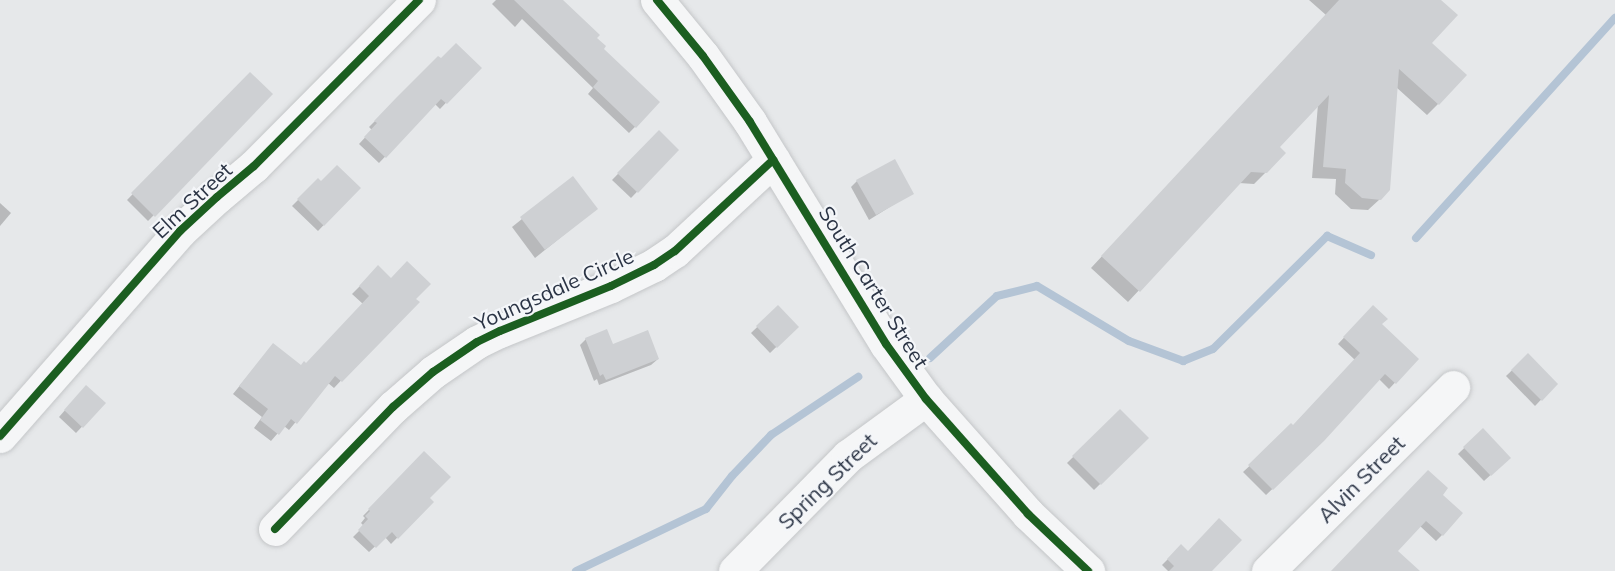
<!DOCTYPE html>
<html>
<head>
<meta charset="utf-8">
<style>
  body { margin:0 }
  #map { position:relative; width:1615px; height:571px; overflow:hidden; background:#e6e8ea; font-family:Mulish,sans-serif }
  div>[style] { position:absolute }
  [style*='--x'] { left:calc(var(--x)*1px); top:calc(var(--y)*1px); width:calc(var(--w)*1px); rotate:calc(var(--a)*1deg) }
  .shadow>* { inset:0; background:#0003 }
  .stream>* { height:8px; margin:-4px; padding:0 4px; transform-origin:4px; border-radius:4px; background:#b4c4d5 }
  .building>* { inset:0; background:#ced0d3 }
  .roads { filter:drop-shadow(0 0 2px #c4c6c8) drop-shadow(0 0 2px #c4c6c8) }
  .minor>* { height:33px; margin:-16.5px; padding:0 16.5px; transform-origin:16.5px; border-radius:16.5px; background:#f5f6f7 }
  .cycleway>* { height:8px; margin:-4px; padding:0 4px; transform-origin:4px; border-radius:4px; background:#1b5e20 }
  span { translate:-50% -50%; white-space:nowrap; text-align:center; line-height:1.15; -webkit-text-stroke:4.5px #f4f6f9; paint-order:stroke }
  .street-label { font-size:21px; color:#2b3445 }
</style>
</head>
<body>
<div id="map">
  <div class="shadow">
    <div style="clip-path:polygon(496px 0,561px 0,595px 38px,602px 49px,658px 103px,629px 133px,588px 94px,593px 88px,522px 19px,515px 27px,492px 4px)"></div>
    <div style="clip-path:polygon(1309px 0,1439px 0,1430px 43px,1438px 104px,1427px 115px,1396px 87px,1380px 199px,1368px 210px,1351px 209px,1335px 194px,1336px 179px,1312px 178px,1318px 104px,1278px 147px,1266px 172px,1254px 184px,1239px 183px,1128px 302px,1091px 268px,1326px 15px)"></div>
    <div style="clip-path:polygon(479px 68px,440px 109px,435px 104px,379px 163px,359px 144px,372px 130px,369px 127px,390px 106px)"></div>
    <div style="clip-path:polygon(250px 74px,271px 94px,148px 221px,127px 200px)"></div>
    <div style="clip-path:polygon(659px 132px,677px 150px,631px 198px,612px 180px)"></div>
    <div style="clip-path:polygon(573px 178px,596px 209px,535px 258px,512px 227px)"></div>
    <div style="clip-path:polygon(318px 180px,321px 183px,359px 188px,318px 231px,292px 206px)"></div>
    <div style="clip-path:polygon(857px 181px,912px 193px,869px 220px,851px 187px)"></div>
    <div style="clip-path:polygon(0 203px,11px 213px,0 226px)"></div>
    <div style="clip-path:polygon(371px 275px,389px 329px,334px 388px,328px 383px,289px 430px,284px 426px,271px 441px,254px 428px,262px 417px,233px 394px,273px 345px,300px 367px,306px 365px,363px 304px,352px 294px)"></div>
    <div style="clip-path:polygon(778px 307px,797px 327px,770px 353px,751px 333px)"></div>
    <div style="clip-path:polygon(1373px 307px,1380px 324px,1417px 359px,1389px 389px,1379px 379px,1323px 440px,1266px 495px,1243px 472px,1292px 427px,1355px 360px,1338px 344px)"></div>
    <div style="clip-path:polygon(586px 339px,612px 346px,658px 359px,651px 365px,599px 385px,597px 379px,594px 381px,580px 345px)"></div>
    <div style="clip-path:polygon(1528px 355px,1556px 384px,1535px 406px,1506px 376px)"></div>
    <div style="clip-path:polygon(80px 393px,104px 403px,76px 433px,59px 417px)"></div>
    <div style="clip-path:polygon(1120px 411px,1147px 438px,1094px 490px,1067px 463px)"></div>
    <div style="clip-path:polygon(1483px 430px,1509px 458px,1484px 481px,1458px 454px)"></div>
    <div style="clip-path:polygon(424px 453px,428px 498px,432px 502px,391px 544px,385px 537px,369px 552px,353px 537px,364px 526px,361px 523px,365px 518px,363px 516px)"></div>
    <div style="clip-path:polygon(1441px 495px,1442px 535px,1436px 541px,1420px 526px,1396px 552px,1417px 571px,1333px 571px)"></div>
    <div style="clip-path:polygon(1181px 546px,1210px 571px,1168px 571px,1162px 565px)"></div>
  </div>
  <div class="stream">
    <div style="--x:1416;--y:238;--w:297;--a:-47.9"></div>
    <div style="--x:930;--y:358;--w:91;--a:-42.8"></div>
    <div style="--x:997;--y:296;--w:41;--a:-14"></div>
    <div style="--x:1037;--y:286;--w:107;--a:30.9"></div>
    <div style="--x:1129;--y:341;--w:58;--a:20.3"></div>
    <div style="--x:1183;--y:361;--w:32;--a:-22"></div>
    <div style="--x:1213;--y:349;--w:161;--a:-44.7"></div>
    <div style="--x:1327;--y:236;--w:48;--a:23.4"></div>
    <div style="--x:576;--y:571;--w:144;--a:-25.5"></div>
    <div style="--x:706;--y:509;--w:42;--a:-51.8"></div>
    <div style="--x:732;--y:476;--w:57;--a:-46.4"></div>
    <div style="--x:771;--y:435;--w:105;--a:-33.7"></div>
  </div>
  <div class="building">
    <div style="clip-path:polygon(514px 0,563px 0,600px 35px,597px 38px,606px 46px,604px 49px,660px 102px,636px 128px,593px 87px,598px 81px)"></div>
    <div style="clip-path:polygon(1339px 0,1441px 0,1458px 15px,1432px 43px,1467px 75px,1439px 105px,1399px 69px,1390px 190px,1381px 200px,1362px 198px,1345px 183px,1346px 169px,1323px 167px,1329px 95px,1280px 147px,1286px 153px,1267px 173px,1251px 172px,1140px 292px,1101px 256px)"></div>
    <div style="clip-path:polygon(456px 43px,482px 68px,447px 104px,441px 99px,386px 158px,364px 137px,377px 123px,374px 121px,396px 98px,438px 56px,441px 58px)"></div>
    <div style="clip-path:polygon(250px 72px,273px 94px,155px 217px,131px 193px)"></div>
    <div style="clip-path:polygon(659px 130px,679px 150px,638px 193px,617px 173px)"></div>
    <div style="clip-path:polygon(895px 159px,914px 194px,876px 215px,856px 180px)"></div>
    <div style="clip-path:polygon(337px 165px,361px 188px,324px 226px,297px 199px,318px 178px,321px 181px)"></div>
    <div style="clip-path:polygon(573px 176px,598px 209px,545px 250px,520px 217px)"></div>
    <div style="clip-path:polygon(407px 261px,431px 284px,416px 299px,420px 302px,342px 382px,335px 376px,297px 424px,291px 419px,279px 435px,260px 420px,268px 409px,239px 386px,273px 343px,301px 365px,304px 361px,306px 363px,369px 296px,359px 286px,378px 265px,391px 278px)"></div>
    <div style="clip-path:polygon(778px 305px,799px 327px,777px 348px,756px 326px)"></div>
    <div style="clip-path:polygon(1373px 305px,1388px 319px,1382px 324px,1419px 359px,1396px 384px,1385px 374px,1324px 441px,1273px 490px,1248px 465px,1291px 423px,1293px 425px,1360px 353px,1343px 337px)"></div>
    <div style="clip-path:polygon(607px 329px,613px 344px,648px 330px,659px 359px,606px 380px,603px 374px,600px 376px,585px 338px)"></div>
    <div style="clip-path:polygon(1528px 353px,1558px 384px,1542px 401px,1511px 370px)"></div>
    <div style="clip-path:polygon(86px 385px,106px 403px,83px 428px,64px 410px)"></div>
    <div style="clip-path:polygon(1120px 409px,1149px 438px,1101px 485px,1072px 456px)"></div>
    <div style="clip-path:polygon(1483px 428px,1511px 458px,1491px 476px,1463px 447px)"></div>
    <div style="clip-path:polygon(424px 451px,451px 477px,430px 498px,434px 502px,398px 539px,392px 532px,376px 548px,358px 530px,368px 519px,365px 516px,370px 511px,368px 509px)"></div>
    <div style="clip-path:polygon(1428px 470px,1448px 488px,1443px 495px,1463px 513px,1443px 536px,1426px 521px,1398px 551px,1420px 571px,1331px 571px)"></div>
    <div style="clip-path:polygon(1219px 518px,1242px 540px,1212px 571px,1169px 571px,1174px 566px,1167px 559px,1181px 544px,1188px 551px)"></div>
  </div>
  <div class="roads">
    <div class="minor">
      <div style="--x:657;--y:0;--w:72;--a:50.6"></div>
      <div style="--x:703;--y:56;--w:81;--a:54.5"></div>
      <div style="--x:750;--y:122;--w:260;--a:58.5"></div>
      <div style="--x:886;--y:344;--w:68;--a:54"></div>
      <div style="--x:926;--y:399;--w:154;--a:48.4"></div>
      <div style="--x:1028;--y:514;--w:83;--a:43.5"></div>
      <div style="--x:0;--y:436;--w:273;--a:-48.7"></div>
      <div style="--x:180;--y:231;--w:50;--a:-42.6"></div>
      <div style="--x:217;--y:197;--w:48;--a:-40"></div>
      <div style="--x:254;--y:166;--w:234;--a:-45.2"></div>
      <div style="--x:275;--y:529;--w:170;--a:-46"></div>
      <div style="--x:393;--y:407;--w:53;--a:-41.2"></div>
      <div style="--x:433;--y:372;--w:53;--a:-34.3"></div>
      <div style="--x:477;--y:342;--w:25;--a:-26"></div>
      <div style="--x:500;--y:331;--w:120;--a:-22.1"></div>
      <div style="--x:611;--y:286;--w:48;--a:-26"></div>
      <div style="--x:654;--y:265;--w:25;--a:-34"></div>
      <div style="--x:675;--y:251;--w:134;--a:-42.9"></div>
      <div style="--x:735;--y:571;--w:161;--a:-45.5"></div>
      <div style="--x:848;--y:456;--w:97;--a:-36.2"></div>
      <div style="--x:1268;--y:571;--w:261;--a:-44.8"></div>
    </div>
  </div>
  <div class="cycleway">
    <div style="--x:657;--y:0;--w:72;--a:50.6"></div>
    <div style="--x:703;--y:56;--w:81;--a:54.5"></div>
    <div style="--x:750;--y:122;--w:260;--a:58.5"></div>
    <div style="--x:886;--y:344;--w:68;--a:54"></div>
    <div style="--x:926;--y:399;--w:154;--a:48.4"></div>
    <div style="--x:1028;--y:514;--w:83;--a:43.5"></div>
    <div style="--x:0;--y:436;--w:273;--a:-48.7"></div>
    <div style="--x:180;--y:231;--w:50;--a:-42.6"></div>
    <div style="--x:217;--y:197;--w:48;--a:-40"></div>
    <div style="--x:254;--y:166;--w:234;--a:-45.2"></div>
    <div style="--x:275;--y:529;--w:170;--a:-46"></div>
    <div style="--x:393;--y:407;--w:53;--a:-41.2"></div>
    <div style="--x:433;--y:372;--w:53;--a:-34.3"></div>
    <div style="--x:477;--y:342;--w:25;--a:-26"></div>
    <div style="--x:500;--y:331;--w:120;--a:-22.1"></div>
    <div style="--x:611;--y:286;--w:48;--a:-26"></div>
    <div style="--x:654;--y:265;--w:25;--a:-34"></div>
    <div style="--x:675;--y:251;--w:134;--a:-42.9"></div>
  </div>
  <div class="street-label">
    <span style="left:192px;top:200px;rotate:-43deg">Elm Street</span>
    <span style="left:874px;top:287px;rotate:58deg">South Carter Street</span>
    <span style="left:554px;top:289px;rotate:-24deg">Youngsdale Circle</span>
    <span style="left:1361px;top:479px;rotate:-45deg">Alvin Street</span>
    <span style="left:827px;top:481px;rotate:-44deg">Spring Street</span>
  </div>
</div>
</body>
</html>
